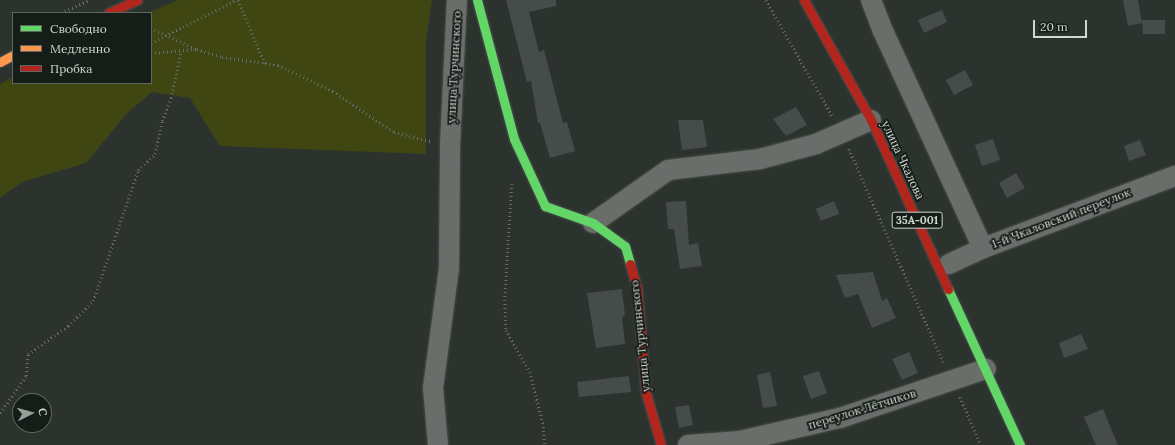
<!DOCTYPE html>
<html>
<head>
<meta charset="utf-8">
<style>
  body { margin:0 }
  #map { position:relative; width:1175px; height:445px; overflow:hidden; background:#2c332e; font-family:Lora,serif }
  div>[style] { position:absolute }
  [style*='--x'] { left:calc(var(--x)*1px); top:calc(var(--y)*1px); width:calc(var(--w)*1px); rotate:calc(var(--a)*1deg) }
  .green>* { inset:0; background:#404611 }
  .building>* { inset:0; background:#464c49 }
  .path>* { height:2.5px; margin-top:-1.25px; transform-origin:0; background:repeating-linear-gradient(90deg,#676c69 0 1px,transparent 0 4px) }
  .roads { filter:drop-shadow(0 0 1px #49504b) drop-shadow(0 0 1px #49504b) }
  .street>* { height:20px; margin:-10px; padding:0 10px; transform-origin:10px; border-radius:10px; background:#696e6b }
  .fast>* { height:9px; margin:-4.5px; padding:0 4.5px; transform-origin:4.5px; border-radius:4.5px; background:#63d668 }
  .slow>* { height:9px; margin:-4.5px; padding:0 4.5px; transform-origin:4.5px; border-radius:4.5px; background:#ff974d }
  .jam>* { height:9px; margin:-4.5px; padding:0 4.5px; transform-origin:4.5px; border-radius:4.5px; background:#b3261e }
  span { translate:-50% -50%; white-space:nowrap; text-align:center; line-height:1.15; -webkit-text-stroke:3.5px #161c18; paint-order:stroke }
  .shield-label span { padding:1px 3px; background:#161c18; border:1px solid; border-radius:3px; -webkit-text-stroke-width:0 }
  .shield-label { font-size:11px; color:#d0d8d2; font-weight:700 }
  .street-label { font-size:12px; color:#d0d8d2 }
  .legend { position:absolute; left:12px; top:12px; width:140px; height:72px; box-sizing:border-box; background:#161c18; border:1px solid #606762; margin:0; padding:5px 7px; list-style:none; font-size:12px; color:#d0d8d2 }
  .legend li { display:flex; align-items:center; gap:8px; height:20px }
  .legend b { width:20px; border:1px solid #606762 }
  .north { position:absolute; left:12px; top:393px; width:40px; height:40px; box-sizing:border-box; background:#161c18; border:1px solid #606762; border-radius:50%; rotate:84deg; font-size:11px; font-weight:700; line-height:16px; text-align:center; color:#d0d8d2 }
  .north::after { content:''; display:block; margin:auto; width:14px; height:18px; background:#979e99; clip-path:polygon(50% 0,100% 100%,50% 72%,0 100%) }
  .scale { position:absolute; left:1033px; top:20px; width:54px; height:18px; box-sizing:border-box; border:2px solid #d0d8d2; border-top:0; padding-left:5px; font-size:12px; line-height:14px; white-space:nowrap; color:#d0d8d2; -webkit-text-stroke:3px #161c18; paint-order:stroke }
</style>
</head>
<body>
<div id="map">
  <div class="green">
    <div style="clip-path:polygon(178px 0,432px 0,426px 40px,426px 154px,220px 146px,190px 98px,152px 92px,128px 112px,86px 163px,22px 182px,0 198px,0 84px,13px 77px,13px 83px,151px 83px,151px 13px,148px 13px)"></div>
  </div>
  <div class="building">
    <div style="clip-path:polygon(506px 0,556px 0,556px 6px,529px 12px,539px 52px,544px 50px,563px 123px,567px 122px,575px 151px,550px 158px,540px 123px,538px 123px,531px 81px,527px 82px)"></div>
    <div style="clip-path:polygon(1123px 0,1138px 0,1142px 23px,1128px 26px)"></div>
    <div style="clip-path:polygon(942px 10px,947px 22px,924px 33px,918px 20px)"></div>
    <div style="clip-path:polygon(1142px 20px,1165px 20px,1165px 34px,1143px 34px)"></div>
    <div style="clip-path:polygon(965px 70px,973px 85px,954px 95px,946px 80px)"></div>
    <div style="clip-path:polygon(796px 107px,807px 125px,786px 136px,773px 119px)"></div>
    <div style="clip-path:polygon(678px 120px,703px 120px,707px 147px,682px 150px)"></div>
    <div style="clip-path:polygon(993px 139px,1000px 160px,982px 166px,975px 145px)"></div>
    <div style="clip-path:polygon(1140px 140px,1146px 155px,1129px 161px,1124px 146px)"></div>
    <div style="clip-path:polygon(1016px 173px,1025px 188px,1007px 198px,999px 183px)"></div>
    <div style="clip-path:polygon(686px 201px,689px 245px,698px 243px,702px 266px,680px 269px,674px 229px,668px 229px,666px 202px)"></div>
    <div style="clip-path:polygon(834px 201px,839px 214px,821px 221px,816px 209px)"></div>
    <div style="clip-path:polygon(873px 272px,882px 301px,887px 298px,896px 318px,872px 328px,858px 294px,845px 298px,836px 275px)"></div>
    <div style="clip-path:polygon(622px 289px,625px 316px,622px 317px,625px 344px,596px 348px,587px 293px)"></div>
    <div style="clip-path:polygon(1081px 334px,1088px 349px,1064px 358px,1059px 343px)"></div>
    <div style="clip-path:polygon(909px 352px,918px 373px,902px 380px,892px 359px)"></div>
    <div style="clip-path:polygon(819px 371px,827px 393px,811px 399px,803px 376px)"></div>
    <div style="clip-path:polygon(770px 372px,777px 406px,763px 408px,757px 375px)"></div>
    <div style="clip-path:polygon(629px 376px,631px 392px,579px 397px,577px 382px)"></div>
    <div style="clip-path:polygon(689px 405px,693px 425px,679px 428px,675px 407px)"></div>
    <div style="clip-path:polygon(1103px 409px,1118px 445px,1096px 445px,1084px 417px)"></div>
  </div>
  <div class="path">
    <div style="--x:238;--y:0;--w:69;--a:66.8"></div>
    <div style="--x:766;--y:0;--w:135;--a:60.2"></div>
    <div style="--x:61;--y:13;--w:31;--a:-25"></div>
    <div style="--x:151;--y:28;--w:50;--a:25"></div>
    <div style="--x:151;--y:43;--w:95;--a:-26.8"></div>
    <div style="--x:151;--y:53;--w:46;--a:-5"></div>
    <div style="--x:197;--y:49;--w:26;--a:18"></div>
    <div style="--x:222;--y:57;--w:57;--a:8.1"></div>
    <div style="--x:278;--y:65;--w:61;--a:25.3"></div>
    <div style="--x:333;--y:91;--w:73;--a:33.9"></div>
    <div style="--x:394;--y:132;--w:38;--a:14"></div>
    <div style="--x:849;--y:149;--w:234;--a:66.1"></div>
    <div style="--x:512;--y:184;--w:116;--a:93.5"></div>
    <div style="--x:505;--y:300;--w:30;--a:88"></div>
    <div style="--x:506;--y:330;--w:48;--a:60.3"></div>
    <div style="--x:530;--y:372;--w:53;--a:75.7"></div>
    <div style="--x:543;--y:423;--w:22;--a:85"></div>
    <div style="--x:960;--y:397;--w:52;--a:66.4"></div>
    <div style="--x:0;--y:413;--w:45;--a:-54.9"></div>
    <div style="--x:26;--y:376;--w:22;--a:-85"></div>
    <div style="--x:28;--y:354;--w:49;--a:-35"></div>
    <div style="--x:68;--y:326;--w:35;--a:-45"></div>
    <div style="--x:93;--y:301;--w:139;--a:-71"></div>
    <div style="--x:138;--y:170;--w:23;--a:-43"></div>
    <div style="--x:155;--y:154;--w:34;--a:-78"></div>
    <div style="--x:162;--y:121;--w:25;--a:-69"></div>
    <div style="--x:171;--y:98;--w:48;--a:-78"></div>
  </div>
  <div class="roads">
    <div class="street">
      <div style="--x:871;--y:0;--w:33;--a:69"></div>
      <div style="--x:883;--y:31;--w:239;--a:65.3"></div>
      <div style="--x:593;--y:223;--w:92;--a:-35.2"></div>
      <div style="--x:668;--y:170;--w:93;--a:-6.8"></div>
      <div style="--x:760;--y:159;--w:58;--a:-15"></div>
      <div style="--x:816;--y:144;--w:60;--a:-23.6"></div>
      <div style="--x:949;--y:264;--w:38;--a:-25"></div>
      <div style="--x:983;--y:248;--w:205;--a:-20.6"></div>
      <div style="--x:438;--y:445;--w:57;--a:-95"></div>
      <div style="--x:433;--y:388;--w:121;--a:-82.4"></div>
      <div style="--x:449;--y:268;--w:122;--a:-89.5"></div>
      <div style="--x:450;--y:146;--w:146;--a:-87.3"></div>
      <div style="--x:688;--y:445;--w:52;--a:-4.4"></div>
      <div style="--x:740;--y:441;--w:103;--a:-13"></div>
      <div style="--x:840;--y:418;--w:154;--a:-18.6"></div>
    </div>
    <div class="fast">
      <div style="--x:477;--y:0;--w:144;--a:75.1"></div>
      <div style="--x:514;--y:139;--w:74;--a:65.2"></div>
      <div style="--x:545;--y:206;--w:51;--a:19.5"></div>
      <div style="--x:593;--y:223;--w:39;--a:36"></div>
      <div style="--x:625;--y:246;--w:19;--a:74"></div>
      <div style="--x:948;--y:289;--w:172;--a:65.2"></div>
    </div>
    <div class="slow">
      <div style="--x:0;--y:62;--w:15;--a:-28"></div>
    </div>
    <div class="jam">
      <div style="--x:804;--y:0;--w:137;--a:60.8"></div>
      <div style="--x:871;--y:120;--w:186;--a:65.5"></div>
      <div style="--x:108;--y:13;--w:32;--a:-24"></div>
      <div style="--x:630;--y:264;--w:26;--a:74"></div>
      <div style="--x:637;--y:289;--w:104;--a:85.1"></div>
      <div style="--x:646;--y:393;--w:54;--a:73.9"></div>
    </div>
  </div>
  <div class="shield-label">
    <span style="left:917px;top:220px">35А-001</span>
  </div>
  <div class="street-label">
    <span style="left:454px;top:67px;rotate:-87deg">улица Турчинского</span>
    <span style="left:903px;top:160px;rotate:65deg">улица Чкалова</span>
    <span style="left:1061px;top:218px;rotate:-21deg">1-й Чкаловский переулок</span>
    <span style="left:640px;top:336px;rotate:-96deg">улица Турчинского</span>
    <span style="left:862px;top:409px;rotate:-17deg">переулок Лётчиков</span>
  </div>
  <ul class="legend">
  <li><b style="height:5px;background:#63d668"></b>Свободно</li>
  <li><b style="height:5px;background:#ff974d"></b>Медленно</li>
  <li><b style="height:5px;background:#b3261e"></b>Пробка</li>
  </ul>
  <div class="north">С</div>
  <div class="scale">20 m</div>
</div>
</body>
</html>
